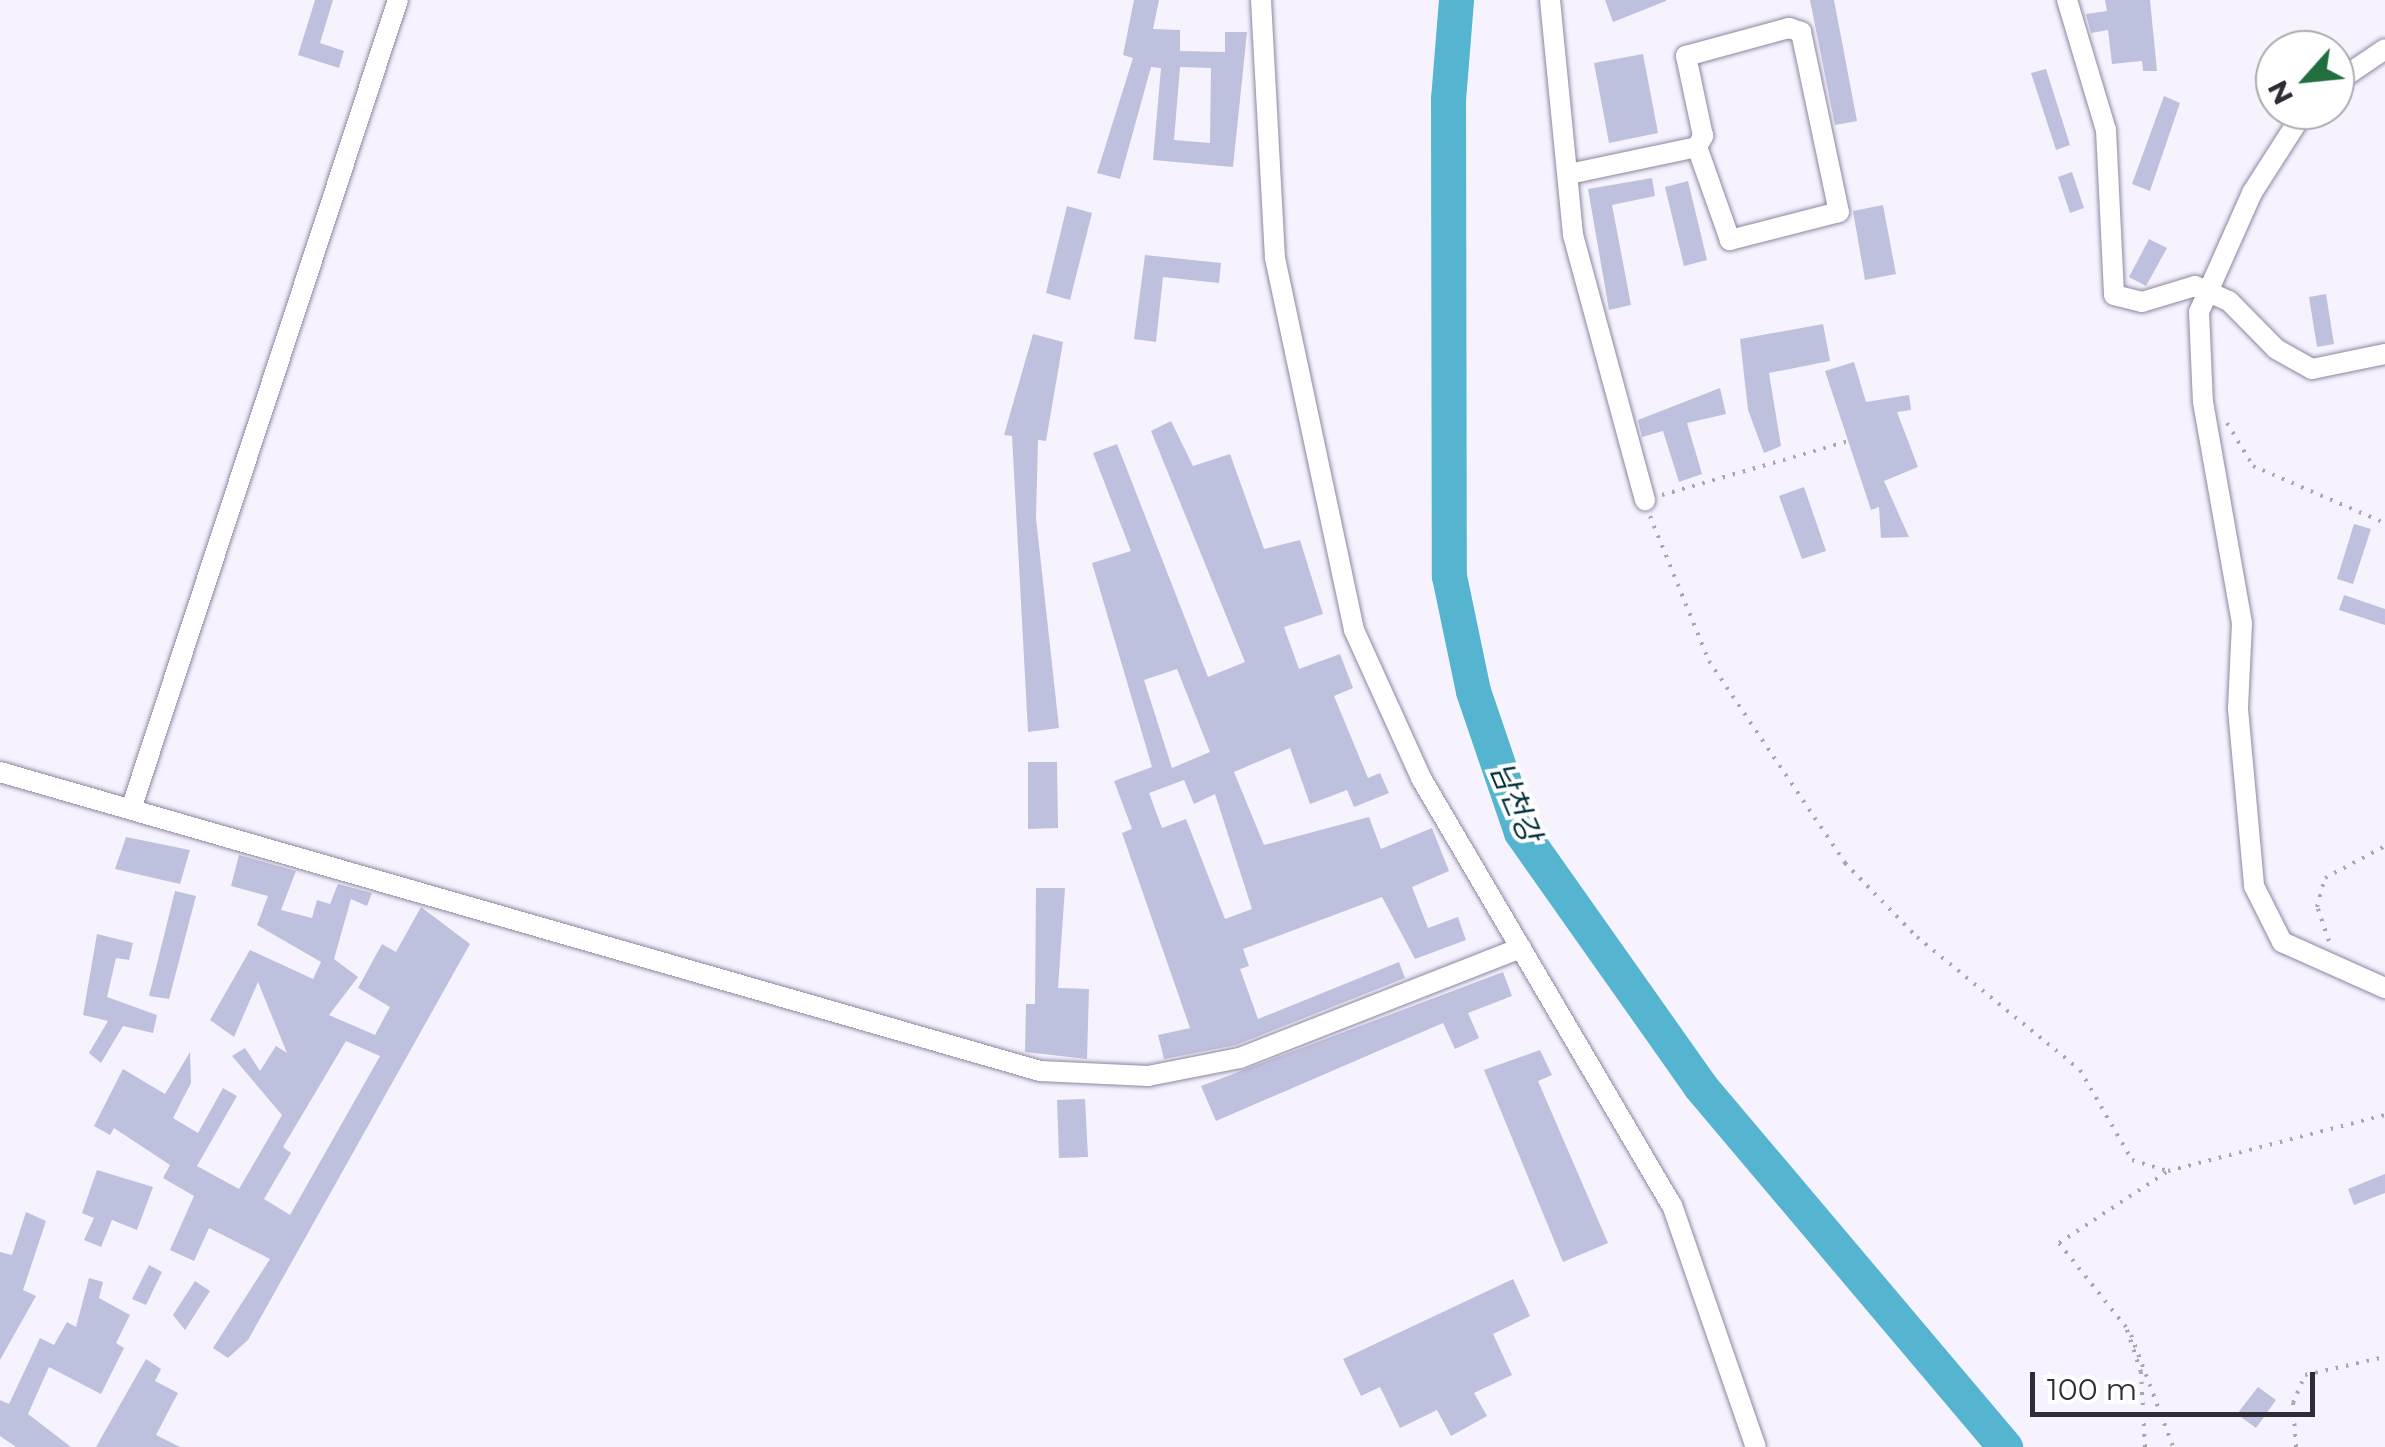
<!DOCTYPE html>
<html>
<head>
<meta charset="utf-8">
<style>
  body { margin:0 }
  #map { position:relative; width:2385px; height:1447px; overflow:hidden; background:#f6f2fe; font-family:Montserrat,"Noto Sans KR",sans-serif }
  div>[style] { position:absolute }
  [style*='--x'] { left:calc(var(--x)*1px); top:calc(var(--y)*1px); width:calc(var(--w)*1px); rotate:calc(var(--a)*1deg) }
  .river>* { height:35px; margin:-17.5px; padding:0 17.5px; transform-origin:17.5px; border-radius:17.5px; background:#55b4cf }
  .building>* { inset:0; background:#bec1de }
  .path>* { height:4px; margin-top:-2px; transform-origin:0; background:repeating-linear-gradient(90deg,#a9a5b1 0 2.5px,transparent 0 10.5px) }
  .roads { filter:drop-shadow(0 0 2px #8e86a1) drop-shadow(0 0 2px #8e86a1) }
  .minor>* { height:20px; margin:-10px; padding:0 10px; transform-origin:10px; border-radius:10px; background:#fff }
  span { translate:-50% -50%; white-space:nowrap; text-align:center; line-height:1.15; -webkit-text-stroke:8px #fff; paint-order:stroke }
  .water-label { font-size:30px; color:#012f3a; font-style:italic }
  .north { position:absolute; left:2255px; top:30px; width:100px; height:100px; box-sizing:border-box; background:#fff; border:2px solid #acabaf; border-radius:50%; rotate:243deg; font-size:28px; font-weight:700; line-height:40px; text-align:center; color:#302c37 }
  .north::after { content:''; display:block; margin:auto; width:35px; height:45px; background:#216f3f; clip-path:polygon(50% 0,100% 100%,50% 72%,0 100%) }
  .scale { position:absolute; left:2030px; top:1372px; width:285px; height:45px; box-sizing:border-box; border:5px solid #302c37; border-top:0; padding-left:12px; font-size:30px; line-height:35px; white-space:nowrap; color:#302c37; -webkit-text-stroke:8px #fff; paint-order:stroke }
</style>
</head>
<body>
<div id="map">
  <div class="river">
    <div style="--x:1456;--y:0;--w:99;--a:94.6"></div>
    <div style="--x:1448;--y:99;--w:477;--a:89.9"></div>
    <div style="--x:1449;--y:576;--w:117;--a:78.2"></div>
    <div style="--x:1473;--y:691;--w:149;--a:71.2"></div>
    <div style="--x:1521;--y:832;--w:311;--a:54.8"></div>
    <div style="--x:1700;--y:1086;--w:473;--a:49.8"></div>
  </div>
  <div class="building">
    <div style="clip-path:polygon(315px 0,333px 0,320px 43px,344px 51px,339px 68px,298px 55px)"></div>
    <div style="clip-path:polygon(evenodd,1134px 0,1159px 0,1153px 29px,1180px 30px,1180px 51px,1225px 52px,1225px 32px,1247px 32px,1233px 167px,1153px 160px,1161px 68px,1151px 67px,1120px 179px,1097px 173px,1133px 58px,1123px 55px,1134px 0,1180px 67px,1211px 68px,1210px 143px,1174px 140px,1180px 67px)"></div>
    <div style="clip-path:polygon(1605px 0,1666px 0,1666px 1px,1613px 22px)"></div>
    <div style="clip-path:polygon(1810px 0,1834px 0,1857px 121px,1835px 125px)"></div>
    <div style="clip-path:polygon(2105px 0,2150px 0,2157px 71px,2143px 71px,2142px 61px,2112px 64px,2108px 30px,2091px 33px,2086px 14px,2107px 11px)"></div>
    <div style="clip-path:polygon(1643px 54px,1658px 133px,1609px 143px,1594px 63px)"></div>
    <div style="clip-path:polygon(2046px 69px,2070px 145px,2056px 150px,2031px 73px)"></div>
    <div style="clip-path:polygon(2164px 96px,2180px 103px,2150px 191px,2132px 184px)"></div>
    <div style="clip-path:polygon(2072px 172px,2084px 208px,2070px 213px,2058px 177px)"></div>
    <div style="clip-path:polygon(1652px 178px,1655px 196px,1612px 205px,1631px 305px,1609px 310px,1588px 189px)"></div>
    <div style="clip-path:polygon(1688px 181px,1707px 260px,1684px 266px,1665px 187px)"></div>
    <div style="clip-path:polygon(1883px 205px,1896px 274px,1865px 280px,1853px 211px)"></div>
    <div style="clip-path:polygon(1067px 206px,1092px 213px,1070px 300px,1046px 293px)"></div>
    <div style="clip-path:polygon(2149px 239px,2167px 248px,2146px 286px,2129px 277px)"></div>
    <div style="clip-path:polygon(1145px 255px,1221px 263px,1219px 283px,1163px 277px,1156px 342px,1134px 339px)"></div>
    <div style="clip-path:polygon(2326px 294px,2334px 344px,2317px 347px,2309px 297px)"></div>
    <div style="clip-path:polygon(1823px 324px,1830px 361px,1769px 373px,1781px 446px,1764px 453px,1748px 410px,1740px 339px)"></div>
    <div style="clip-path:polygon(1033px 334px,1063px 342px,1046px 441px,1038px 440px,1036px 518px,1059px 728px,1028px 732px,1012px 436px,1004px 435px)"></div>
    <div style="clip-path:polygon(1854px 362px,1866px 402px,1909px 395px,1911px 410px,1897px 412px,1918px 467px,1884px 481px,1909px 537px,1881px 538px,1879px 507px,1871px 510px,1825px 371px)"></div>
    <div style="clip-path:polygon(1720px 388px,1726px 414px,1687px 423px,1702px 474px,1679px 482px,1663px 431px,1642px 437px,1638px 420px)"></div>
    <div style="clip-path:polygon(evenodd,1171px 421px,1193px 466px,1230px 454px,1264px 549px,1300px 540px,1323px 614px,1284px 627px,1299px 669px,1340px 654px,1353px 688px,1334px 696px,1368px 778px,1380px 773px,1389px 793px,1354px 807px,1347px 790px,1310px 804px,1290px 748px,1234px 772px,1264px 845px,1369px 817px,1381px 849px,1432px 828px,1449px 871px,1412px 887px,1428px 928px,1458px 917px,1466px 940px,1415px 959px,1382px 897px,1243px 949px,1249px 966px,1240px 969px,1258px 1019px,1399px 962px,1405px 978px,1236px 1045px,1164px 1059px,1158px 1035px,1190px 1028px,1122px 833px,1132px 829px,1114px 781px,1152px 767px,1092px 563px,1131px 551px,1093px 453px,1117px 444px,1208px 677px,1245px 662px,1151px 431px,1171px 421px,1177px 669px,1210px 752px,1172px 768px,1144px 680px,1177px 669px,1171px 421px,1184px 780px,1194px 804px,1215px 794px,1252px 909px,1225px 919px,1186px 819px,1162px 828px,1149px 793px,1184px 780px)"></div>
    <div style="clip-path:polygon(1804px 487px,1826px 551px,1802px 559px,1779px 496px)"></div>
    <div style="clip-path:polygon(2354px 524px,2371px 529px,2353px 584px,2337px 579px)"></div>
    <div style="clip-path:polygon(2344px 595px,2385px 609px,2385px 625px,2339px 610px)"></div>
    <div style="clip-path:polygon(1028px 762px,1057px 762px,1058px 828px,1028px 829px)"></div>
    <div style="clip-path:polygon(126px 837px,190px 850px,180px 884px,115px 869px)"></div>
    <div style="clip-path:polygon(evenodd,239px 855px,296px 871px,281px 910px,312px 918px,317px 900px,330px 904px,338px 884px,372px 893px,367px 906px,351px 899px,334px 959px,358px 977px,329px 1015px,375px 1035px,390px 1007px,358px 988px,382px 944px,396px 952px,421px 907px,470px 944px,248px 1340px,228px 1358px,213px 1348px,270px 1259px,209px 1228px,194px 1261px,170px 1250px,194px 1196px,163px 1178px,170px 1165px,114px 1128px,110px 1135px,94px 1126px,123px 1069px,165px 1094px,190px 1052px,191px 1083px,173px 1118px,198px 1133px,223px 1088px,237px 1096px,197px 1166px,239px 1189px,282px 1115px,232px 1056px,245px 1048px,260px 1071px,276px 1046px,287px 1053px,258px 982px,234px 1037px,210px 1020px,250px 950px,313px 979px,321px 962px,257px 925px,268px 896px,231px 886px,239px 855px,346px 1041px,380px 1056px,290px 1215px,264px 1199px,291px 1153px,283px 1147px,346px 1041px)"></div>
    <div style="clip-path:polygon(1036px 888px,1065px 888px,1058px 988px,1089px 989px,1087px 1059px,1025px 1052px,1026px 1004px,1035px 1004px)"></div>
    <div style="clip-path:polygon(175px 891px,196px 896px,169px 999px,149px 996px)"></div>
    <div style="clip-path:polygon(97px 934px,133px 943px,129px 960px,116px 958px,107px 997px,157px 1015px,153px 1033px,123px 1026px,101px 1063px,89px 1053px,108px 1021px,83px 1015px)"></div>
    <div style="clip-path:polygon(1503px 972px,1512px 996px,1468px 1013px,1479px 1038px,1455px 1049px,1443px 1023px,1216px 1121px,1201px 1086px)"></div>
    <div style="clip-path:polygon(1540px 1050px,1552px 1075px,1538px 1081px,1608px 1243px,1563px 1262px,1484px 1070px)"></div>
    <div style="clip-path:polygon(1085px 1099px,1088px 1157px,1059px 1158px,1057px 1100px)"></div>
    <div style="clip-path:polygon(97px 1170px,153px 1187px,137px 1230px,112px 1220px,101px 1247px,84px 1240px,94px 1218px,82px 1213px)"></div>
    <div style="clip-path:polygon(2385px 1174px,2385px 1193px,2354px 1205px,2348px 1189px)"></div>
    <div style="clip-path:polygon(26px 1212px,46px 1221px,23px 1290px,36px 1296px,0 1360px,0 1252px,12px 1255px)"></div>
    <div style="clip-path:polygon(149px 1265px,162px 1272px,146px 1305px,132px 1299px)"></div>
    <div style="clip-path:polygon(89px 1278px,103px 1282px,99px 1298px,130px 1315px,116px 1343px,124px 1348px,101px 1394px,49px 1367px,28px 1414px,71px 1447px,16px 1447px,0 1436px,0 1400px,9px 1404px,40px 1338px,54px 1345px,67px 1322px,76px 1327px)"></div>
    <div style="clip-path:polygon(1513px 1279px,1530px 1316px,1493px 1334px,1512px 1375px,1474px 1393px,1487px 1416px,1451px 1436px,1437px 1410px,1400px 1428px,1380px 1387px,1361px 1396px,1343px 1359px)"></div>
    <div style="clip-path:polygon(195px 1281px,210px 1291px,185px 1330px,173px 1315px)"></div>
    <div style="clip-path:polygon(146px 1359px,161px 1369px,155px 1381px,178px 1393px,156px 1435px,180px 1447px,96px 1447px)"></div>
    <div style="clip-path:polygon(2258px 1387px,2276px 1400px,2256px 1428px,2237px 1414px)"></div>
  </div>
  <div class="path">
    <div style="--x:2227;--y:423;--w:50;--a:58.8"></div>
    <div style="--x:2253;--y:466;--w:144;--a:23.4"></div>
    <div style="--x:1662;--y:495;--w:195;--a:-16.1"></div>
    <div style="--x:1650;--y:516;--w:157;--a:67.9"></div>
    <div style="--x:1709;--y:661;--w:244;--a:56"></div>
    <div style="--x:1845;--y:863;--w:103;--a:45.8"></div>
    <div style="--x:1917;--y:937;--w:210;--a:39.2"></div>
    <div style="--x:2080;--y:1070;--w:104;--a:60"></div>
    <div style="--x:2132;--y:1160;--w:38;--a:17"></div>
    <div style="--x:2329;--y:941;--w:36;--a:-109"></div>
    <div style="--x:2317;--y:907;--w:30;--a:-75"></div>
    <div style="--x:2325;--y:878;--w:68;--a:-28.1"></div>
    <div style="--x:2131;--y:1335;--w:120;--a:69.4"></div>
    <div style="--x:2145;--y:1447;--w:75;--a:-93.1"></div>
    <div style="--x:2141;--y:1372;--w:47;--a:-108.4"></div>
    <div style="--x:2126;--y:1327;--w:107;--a:-128.6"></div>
    <div style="--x:2059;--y:1243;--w:131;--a:-33.4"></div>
    <div style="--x:2168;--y:1171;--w:224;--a:-14.5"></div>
    <div style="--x:2296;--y:1447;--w:44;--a:-93.9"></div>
    <div style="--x:2293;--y:1403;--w:30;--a:-67"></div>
    <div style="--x:2305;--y:1375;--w:82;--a:-12.7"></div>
  </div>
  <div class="roads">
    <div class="minor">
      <div style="--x:1261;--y:0;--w:258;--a:86.9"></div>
      <div style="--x:1275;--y:258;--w:380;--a:78"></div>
      <div style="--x:1354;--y:630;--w:162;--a:65.6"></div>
      <div style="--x:1421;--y:778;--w:495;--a:59.6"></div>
      <div style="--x:1672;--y:1205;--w:256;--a:70.9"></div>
      <div style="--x:1550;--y:0;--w:236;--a:84.4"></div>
      <div style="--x:1573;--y:235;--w:275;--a:74.8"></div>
      <div style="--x:2067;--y:0;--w:136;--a:73.3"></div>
      <div style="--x:2106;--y:130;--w:165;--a:87.2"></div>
      <div style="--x:2114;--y:295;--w:29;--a:14"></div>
      <div style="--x:2142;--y:302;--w:55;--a:-16.8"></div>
      <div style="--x:2195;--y:286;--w:37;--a:24"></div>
      <div style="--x:2229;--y:301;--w:67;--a:45.6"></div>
      <div style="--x:2276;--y:349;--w:41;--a:29.1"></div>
      <div style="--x:2312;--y:369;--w:75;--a:-11.6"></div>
      <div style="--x:2335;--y:83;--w:60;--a:-34.2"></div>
      <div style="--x:2305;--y:110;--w:98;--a:122.6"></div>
      <div style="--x:2252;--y:193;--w:130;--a:114"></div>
      <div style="--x:2199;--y:312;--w:90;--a:87.5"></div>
      <div style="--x:2203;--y:402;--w:224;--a:80"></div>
      <div style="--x:2242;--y:623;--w:86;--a:92.7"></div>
      <div style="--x:2238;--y:709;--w:178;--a:84.8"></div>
      <div style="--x:2254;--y:886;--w:63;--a:63.4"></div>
      <div style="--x:2282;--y:942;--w:113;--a:24.1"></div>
      <div style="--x:1569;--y:174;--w:131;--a:-11.9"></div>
      <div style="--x:1697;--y:147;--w:13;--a:-61"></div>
      <div style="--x:1703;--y:136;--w:82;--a:-102"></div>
      <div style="--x:1686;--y:56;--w:107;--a:-15.2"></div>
      <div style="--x:1789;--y:28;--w:13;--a:18"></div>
      <div style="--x:1801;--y:32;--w:184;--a:78.1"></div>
      <div style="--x:1839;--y:212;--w:113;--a:165.6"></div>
      <div style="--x:1730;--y:240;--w:99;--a:-109.5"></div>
      <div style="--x:0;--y:772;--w:1082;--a:16.04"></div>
      <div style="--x:1040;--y:1071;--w:108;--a:2.7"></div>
      <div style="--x:1148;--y:1076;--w:94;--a:-11.1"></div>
      <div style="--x:1240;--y:1058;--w:302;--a:-21.4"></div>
      <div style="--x:131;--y:809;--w:852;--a:-71.74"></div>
    </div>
  </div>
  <div class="water-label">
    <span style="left:1515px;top:802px;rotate:67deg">남천강</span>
  </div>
  <div class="north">N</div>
  <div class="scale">100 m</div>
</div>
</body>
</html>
